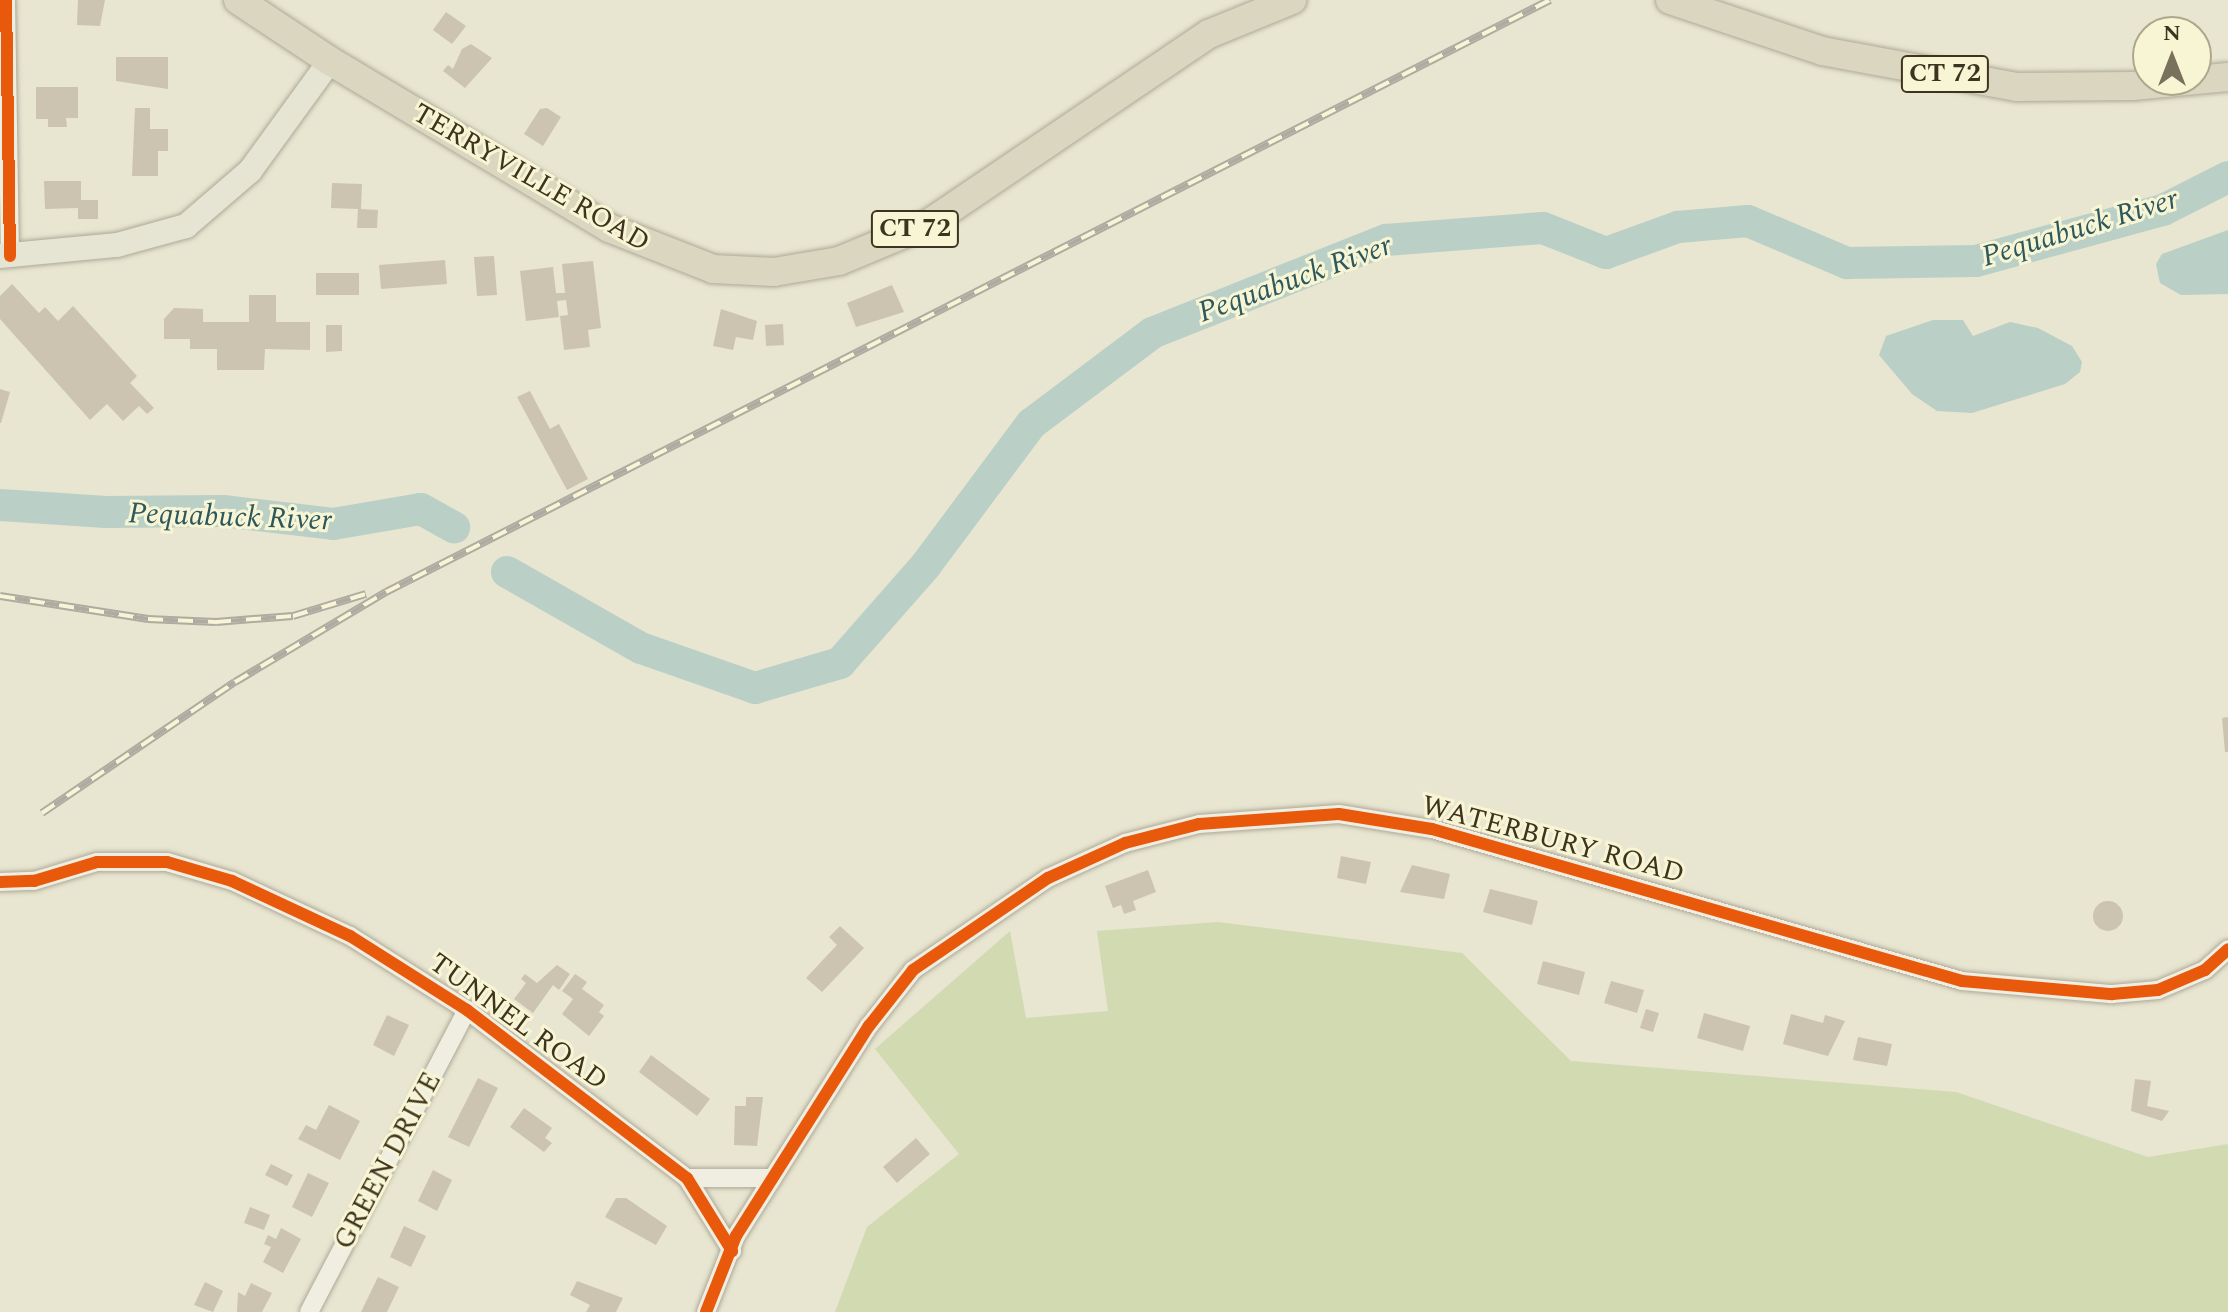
<!DOCTYPE html>
<html>
<head>
<meta charset="utf-8">
<style>
  body { margin:0 }
  #map { position:relative; width:2228px; height:1312px; overflow:hidden; background:#e8e5d0; font-family:Spectral,serif }
  div>[style] { position:absolute }
  [style*='--x'] { left:calc(var(--x)*1px); top:calc(var(--y)*1px); width:calc(var(--w)*1px); rotate:calc(var(--a)*1deg) }
  .green>* { inset:0; background:#d1dab1 }
  .water>* { inset:0; background:#bacfc6 }
  .river>* { height:32px; margin:-16px; padding:0 16px; transform-origin:16px; border-radius:16px; background:#bacfc6 }
  .building>* { inset:0; background:#ccc4b0 }
  .round { border-radius:50% }
  .roads { filter:drop-shadow(0 0 2px #ada998) drop-shadow(0 0 2px #ada998) }
  .minor>* { height:18px; margin:-9px; padding:0 9px; transform-origin:9px; border-radius:9px; background:#efeee1 }
  .major>* { height:24px; margin:-12px; padding:0 12px; transform-origin:12px; border-radius:12px; background:#e6e4d3 }
  .highway>* { height:28px; margin:-14px; padding:0 14px; transform-origin:14px; border-radius:14px; background:#dbd6bf }
  .rail>* { height:8px; margin-top:-4px; transform-origin:0; background:repeating-linear-gradient(90deg,#f8f5d5 0 15px,#aeaca1 0 30px); box-sizing:border-box; border-block:2px solid #aeaca1 }
  .cycleway>* { height:12px; margin:-6px; padding:0 6px; transform-origin:6px; border-radius:6px; background:#e8590c }
  span { translate:-50% -50%; white-space:nowrap; text-align:center; line-height:1.15; -webkit-text-stroke:6px #f8f5d5; paint-order:stroke }
  .shield-label span { padding:2px 6px; background:#f8f5d5; border:2px solid; border-radius:6px; -webkit-text-stroke-width:0 }
  .shield-label { font-size:26px; color:#3d331e; font-weight:700 }
  .street-label { font-size:28px; color:#3d331e }
  .water-label { font-size:30px; color:#2c585e; font-style:italic }
  .north { position:absolute; left:2132px; top:16px; width:80px; height:80px; box-sizing:border-box; background:#f8f5d5; border:2px solid #ada78c; border-radius:50%; rotate:0deg; font-size:22px; font-weight:700; line-height:32px; text-align:center; color:#3d331e }
  .north::after { content:''; display:block; margin:auto; width:28px; height:36px; background:#79715c; clip-path:polygon(50% 0,100% 100%,50% 72%,0 100%) }
</style>
</head>
<body>
<div id="map">
  <div class="green">
    <div style="clip-path:polygon(1218px 922px,1462px 953px,1571px 1061px,1956px 1092px,2148px 1157px,2228px 1144px,2228px 1312px,835px 1312px,867px 1227px,959px 1154px,875px 1049px,1010px 931px,1026px 1018px,1108px 1011px,1097px 931px)"></div>
  </div>
  <div class="water">
    <div style="clip-path:polygon(2228px 230px,2228px 294px,2181px 295px,2160px 283px,2156px 264px,2162px 254px)"></div>
    <div style="clip-path:polygon(1933px 320px,1963px 320px,1973px 336px,2010px 322px,2038px 328px,2072px 346px,2082px 362px,2080px 372px,2065px 384px,1972px 413px,1937px 411px,1912px 394px,1879px 355px,1886px 336px)"></div>
  </div>
  <div class="river">
    <div style="--x:0;--y:505;--w:106;--a:3.8"></div>
    <div style="--x:106;--y:512;--w:117;--a:-0.5"></div>
    <div style="--x:223;--y:511;--w:111;--a:6.7"></div>
    <div style="--x:333;--y:524;--w:89;--a:-9.7"></div>
    <div style="--x:421;--y:509;--w:38;--a:29"></div>
    <div style="--x:507;--y:572;--w:154;--a:29.6"></div>
    <div style="--x:641;--y:648;--w:121;--a:19.3"></div>
    <div style="--x:755;--y:688;--w:89;--a:-16.4"></div>
    <div style="--x:840;--y:663;--w:130;--a:-48.7"></div>
    <div style="--x:926;--y:565;--w:176;--a:-53.3"></div>
    <div style="--x:1031;--y:424;--w:151;--a:-36.9"></div>
    <div style="--x:1152;--y:333;--w:252;--a:-21.7"></div>
    <div style="--x:1386;--y:240;--w:157;--a:-4.4"></div>
    <div style="--x:1543;--y:228;--w:68;--a:21.6"></div>
    <div style="--x:1606;--y:253;--w:77;--a:-19.9"></div>
    <div style="--x:1678;--y:227;--w:70;--a:-4.9"></div>
    <div style="--x:1748;--y:221;--w:108;--a:23"></div>
    <div style="--x:1847;--y:263;--w:129;--a:-0.9"></div>
    <div style="--x:1976;--y:261;--w:194;--a:-15.3"></div>
    <div style="--x:2163;--y:210;--w:73;--a:-26.9"></div>
  </div>
  <div class="building">
    <div style="clip-path:polygon(78px 0,105px 0,100px 26px,77px 25px)"></div>
    <div style="clip-path:polygon(446px 12px,466px 26px,452px 44px,433px 30px)"></div>
    <div style="clip-path:polygon(471px 44px,492px 58px,465px 88px,443px 71px,448px 65px,453px 69px,462px 49px)"></div>
    <div style="clip-path:polygon(116px 57px,168px 57px,168px 89px,116px 81px)"></div>
    <div style="clip-path:polygon(36px 87px,78px 87px,78px 118px,66px 118px,67px 127px,48px 127px,48px 119px,36px 119px)"></div>
    <div style="clip-path:polygon(135px 108px,150px 108px,150px 129px,168px 129px,168px 151px,158px 151px,158px 176px,132px 176px)"></div>
    <div style="clip-path:polygon(547px 108px,561px 117px,543px 146px,524px 134px,540px 109px)"></div>
    <div style="clip-path:polygon(44px 181px,81px 181px,81px 200px,98px 200px,98px 219px,78px 219px,78px 208px,45px 209px)"></div>
    <div style="clip-path:polygon(332px 183px,362px 184px,361px 209px,378px 210px,377px 228px,357px 228px,358px 209px,331px 208px)"></div>
    <div style="clip-path:polygon(494px 256px,497px 295px,477px 296px,474px 257px)"></div>
    <div style="clip-path:polygon(445px 260px,447px 284px,381px 289px,379px 265px)"></div>
    <div style="clip-path:polygon(593px 261px,601px 328px,588px 330px,590px 347px,564px 350px,560px 316px,568px 315px,566px 300px,557px 301px,559px 317px,526px 321px,520px 271px,553px 267px,556px 293px,565px 293px,562px 264px)"></div>
    <div style="clip-path:polygon(316px 273px,359px 273px,359px 295px,316px 295px)"></div>
    <div style="clip-path:polygon(12px 284px,39px 313px,45px 307px,58px 321px,73px 306px,137px 376px,130px 383px,154px 408px,147px 414px,139px 406px,123px 421px,107px 404px,90px 420px,0 319px,0 296px)"></div>
    <div style="clip-path:polygon(892px 285px,904px 312px,856px 327px,847px 303px)"></div>
    <div style="clip-path:polygon(249px 295px,276px 295px,276px 322px,310px 322px,310px 350px,265px 349px,264px 370px,217px 370px,217px 349px,190px 349px,190px 339px,164px 339px,164px 319px,174px 308px,203px 309px,203px 322px,249px 322px)"></div>
    <div style="clip-path:polygon(721px 309px,757px 321px,753px 340px,736px 337px,733px 350px,713px 346px)"></div>
    <div style="clip-path:polygon(783px 324px,784px 345px,766px 346px,765px 325px)"></div>
    <div style="clip-path:polygon(326px 325px,342px 325px,342px 351px,326px 352px)"></div>
    <div style="clip-path:polygon(0 389px,10px 392px,1px 423px,0 423px)"></div>
    <div style="clip-path:polygon(530px 391px,550px 429px,559px 424px,588px 479px,567px 490px,517px 397px)"></div>
    <div style="clip-path:polygon(2228px 717px,2228px 752px,2225px 752px,2222px 718px)"></div>
    <div style="clip-path:polygon(1341px 856px,1371px 862px,1366px 884px,1337px 878px)"></div>
    <div style="clip-path:polygon(1412px 865px,1450px 874px,1444px 899px,1400px 892px)"></div>
    <div style="clip-path:polygon(1148px 870px,1156px 892px,1133px 901px,1136px 910px,1124px 914px,1121px 905px,1113px 908px,1105px 886px)"></div>
    <div style="clip-path:polygon(1490px 889px,1538px 901px,1532px 925px,1483px 912px)"></div>
    <div class="round" style="left:2093px;top:901px;width:30px;height:30px"></div>
    <div style="clip-path:polygon(840px 926px,864px 948px,822px 992px,806px 978px,837px 945px,829px 937px)"></div>
    <div style="clip-path:polygon(1543px 961px,1585px 972px,1579px 995px,1537px 984px)"></div>
    <div style="clip-path:polygon(557px 965px,570px 974px,559px 990px,553px 985px,533px 1013px,514px 999px,526px 983px,521px 979px,525px 974px,537px 983px)"></div>
    <div style="clip-path:polygon(575px 974px,587px 982px,582px 989px,604px 1005px,599px 1012px,604px 1016px,589px 1036px,562px 1014px,573px 999px,562px 991px)"></div>
    <div style="clip-path:polygon(1611px 981px,1644px 990px,1637px 1013px,1604px 1003px)"></div>
    <div style="clip-path:polygon(1646px 1009px,1659px 1013px,1653px 1032px,1640px 1028px)"></div>
    <div style="clip-path:polygon(1704px 1013px,1750px 1026px,1743px 1051px,1697px 1038px)"></div>
    <div style="clip-path:polygon(1791px 1014px,1823px 1023px,1825px 1015px,1845px 1021px,1828px 1056px,1783px 1044px)"></div>
    <div style="clip-path:polygon(387px 1015px,409px 1025px,394px 1056px,373px 1045px)"></div>
    <div style="clip-path:polygon(1858px 1037px,1892px 1044px,1887px 1066px,1853px 1060px)"></div>
    <div style="clip-path:polygon(651px 1055px,710px 1099px,697px 1116px,639px 1072px)"></div>
    <div style="clip-path:polygon(478px 1078px,498px 1088px,469px 1147px,448px 1137px)"></div>
    <div style="clip-path:polygon(2135px 1079px,2151px 1081px,2147px 1106px,2169px 1111px,2162px 1121px,2131px 1111px)"></div>
    <div style="clip-path:polygon(746px 1097px,763px 1097px,757px 1146px,734px 1145px,735px 1106px,746px 1106px)"></div>
    <div style="clip-path:polygon(329px 1105px,360px 1121px,340px 1160px,298px 1139px,306px 1125px,316px 1130px)"></div>
    <div style="clip-path:polygon(524px 1108px,552px 1128px,545px 1138px,552px 1143px,544px 1152px,510px 1127px)"></div>
    <div style="clip-path:polygon(916px 1138px,930px 1154px,897px 1183px,883px 1167px)"></div>
    <div style="clip-path:polygon(271px 1164px,293px 1175px,287px 1186px,265px 1175px)"></div>
    <div style="clip-path:polygon(433px 1170px,452px 1180px,437px 1211px,418px 1201px)"></div>
    <div style="clip-path:polygon(308px 1173px,329px 1183px,312px 1217px,292px 1207px)"></div>
    <div style="clip-path:polygon(616px 1198px,626px 1198px,667px 1226px,656px 1245px,605px 1217px)"></div>
    <div style="clip-path:polygon(250px 1207px,270px 1215px,264px 1230px,244px 1223px)"></div>
    <div style="clip-path:polygon(404px 1226px,426px 1236px,411px 1267px,390px 1257px)"></div>
    <div style="clip-path:polygon(281px 1228px,301px 1239px,283px 1273px,263px 1262px,271px 1247px,264px 1244px,268px 1235px,276px 1239px)"></div>
    <div style="clip-path:polygon(378px 1277px,399px 1287px,387px 1312px,361px 1312px)"></div>
    <div style="clip-path:polygon(577px 1281px,623px 1298px,616px 1312px,586px 1312px,590px 1305px,570px 1295px)"></div>
    <div style="clip-path:polygon(205px 1282px,223px 1291px,213px 1312px,194px 1305px)"></div>
    <div style="clip-path:polygon(251px 1283px,272px 1293px,262px 1312px,237px 1312px,238px 1292px,245px 1296px)"></div>
  </div>
  <div class="roads">
    <div class="minor">
      <div style="--x:6;--y:0;--w:256;--a:89.1"></div>
      <div style="--x:0;--y:882;--w:34;--a:-2"></div>
      <div style="--x:34;--y:881;--w:66;--a:-16.8"></div>
      <div style="--x:97;--y:862;--w:70;--a:0"></div>
      <div style="--x:167;--y:862;--w:68;--a:16.3"></div>
      <div style="--x:232;--y:881;--w:130;--a:25"></div>
      <div style="--x:350;--y:936;--w:138;--a:32.3"></div>
      <div style="--x:467;--y:1010;--w:277;--a:37.4"></div>
      <div style="--x:687;--y:1178;--w:86;--a:58.3"></div>
      <div style="--x:687;--y:1178;--w:86;--a:0"></div>
      <div style="--x:309;--y:1312;--w:341;--a:-62.4"></div>
      <div style="--x:706;--y:1312;--w:82;--a:-68.5"></div>
      <div style="--x:736;--y:1236;--w:249;--a:-57.7"></div>
      <div style="--x:869;--y:1026;--w:71;--a:-51.8"></div>
      <div style="--x:913;--y:970;--w:163;--a:-34.3"></div>
      <div style="--x:1048;--y:878;--w:85;--a:-24.4"></div>
      <div style="--x:1125;--y:843;--w:76;--a:-14.4"></div>
      <div style="--x:1199;--y:824;--w:140;--a:-4.1"></div>
      <div style="--x:1339;--y:814;--w:94;--a:9.2"></div>
      <div style="--x:1432;--y:829;--w:551;--a:16"></div>
      <div style="--x:1962;--y:981;--w:151;--a:5"></div>
      <div style="--x:2112;--y:994;--w:46;--a:-5"></div>
      <div style="--x:2158;--y:990;--w:51;--a:-23.1"></div>
      <div style="--x:2205;--y:970;--w:31;--a:-42"></div>
    </div>
    <div class="major">
      <div style="--x:0;--y:256;--w:118;--a:-5.4"></div>
      <div style="--x:117;--y:245;--w:72;--a:-15.4"></div>
      <div style="--x:186;--y:226;--w:84;--a:-40.7"></div>
      <div style="--x:250;--y:171;--w:136;--a:-54"></div>
    </div>
    <div class="highway">
      <div style="--x:238;--y:0;--w:110;--a:33.5"></div>
      <div style="--x:330;--y:61;--w:325;--a:30.9"></div>
      <div style="--x:609;--y:228;--w:112;--a:21.5"></div>
      <div style="--x:713;--y:269;--w:61;--a:2.8"></div>
      <div style="--x:774;--y:272;--w:66;--a:-9.6"></div>
      <div style="--x:839;--y:261;--w:96;--a:-22.6"></div>
      <div style="--x:928;--y:224;--w:339;--a:-34.1"></div>
      <div style="--x:1209;--y:34;--w:90;--a:-22.3"></div>
      <div style="--x:1670;--y:0;--w:160;--a:18.5"></div>
      <div style="--x:1822;--y:51;--w:198;--a:10.5"></div>
      <div style="--x:2017;--y:87;--w:116;--a:-0.5"></div>
      <div style="--x:2133;--y:86;--w:95;--a:-5.4"></div>
    </div>
  </div>
  <div class="rail">
    <div style="--x:0;--y:596;--w:150;--a:8.8"></div>
    <div style="--x:148;--y:619;--w:68;--a:2.5"></div>
    <div style="--x:216;--y:622;--w:77;--a:-4.5"></div>
    <div style="--x:293;--y:616;--w:76;--a:-16.8"></div>
    <div style="--x:42;--y:813;--w:233;--a:-34.2"></div>
    <div style="--x:235;--y:682;--w:176;--a:-30.8"></div>
    <div style="--x:386;--y:592;--w:1306;--a:-26.96"></div>
  </div>
  <div class="cycleway">
    <div style="--x:6;--y:0;--w:256;--a:89.1"></div>
    <div style="--x:0;--y:882;--w:34;--a:-2"></div>
    <div style="--x:34;--y:881;--w:66;--a:-16.8"></div>
    <div style="--x:97;--y:862;--w:70;--a:0"></div>
    <div style="--x:167;--y:862;--w:68;--a:16.3"></div>
    <div style="--x:232;--y:881;--w:130;--a:25"></div>
    <div style="--x:350;--y:936;--w:138;--a:32.3"></div>
    <div style="--x:467;--y:1010;--w:277;--a:37.4"></div>
    <div style="--x:687;--y:1178;--w:86;--a:58.3"></div>
    <div style="--x:706;--y:1312;--w:82;--a:-68.5"></div>
    <div style="--x:736;--y:1236;--w:249;--a:-57.7"></div>
    <div style="--x:869;--y:1026;--w:71;--a:-51.8"></div>
    <div style="--x:913;--y:970;--w:163;--a:-34.3"></div>
    <div style="--x:1048;--y:878;--w:85;--a:-24.4"></div>
    <div style="--x:1125;--y:843;--w:76;--a:-14.4"></div>
    <div style="--x:1199;--y:824;--w:140;--a:-4.1"></div>
    <div style="--x:1339;--y:814;--w:94;--a:9.2"></div>
    <div style="--x:1432;--y:829;--w:551;--a:16"></div>
    <div style="--x:1962;--y:981;--w:151;--a:5"></div>
    <div style="--x:2112;--y:994;--w:46;--a:-5"></div>
    <div style="--x:2158;--y:990;--w:51;--a:-23.1"></div>
    <div style="--x:2205;--y:970;--w:31;--a:-42"></div>
  </div>
  <div class="shield-label">
    <span style="left:1945px;top:74px">CT 72</span>
    <span style="left:915px;top:229px">CT 72</span>
  </div>
  <div class="street-label">
    <span style="left:531px;top:178px;rotate:30deg">TERRYVILLE ROAD</span>
    <span style="left:1553px;top:840px;rotate:15deg">WATERBURY ROAD</span>
    <span style="left:518px;top:1022px;rotate:36deg">TUNNEL ROAD</span>
    <span style="left:388px;top:1161px;rotate:-62deg">GREEN DRIVE</span>
  </div>
  <div class="water-label">
    <span style="left:2080px;top:228px;rotate:-17deg">Pequabuck River</span>
    <span style="left:1295px;top:279px;rotate:-20deg">Pequabuck River</span>
    <span style="left:230px;top:517px;rotate:2deg">Pequabuck River</span>
  </div>
  <div class="north">N</div>
</div>
</body>
</html>
